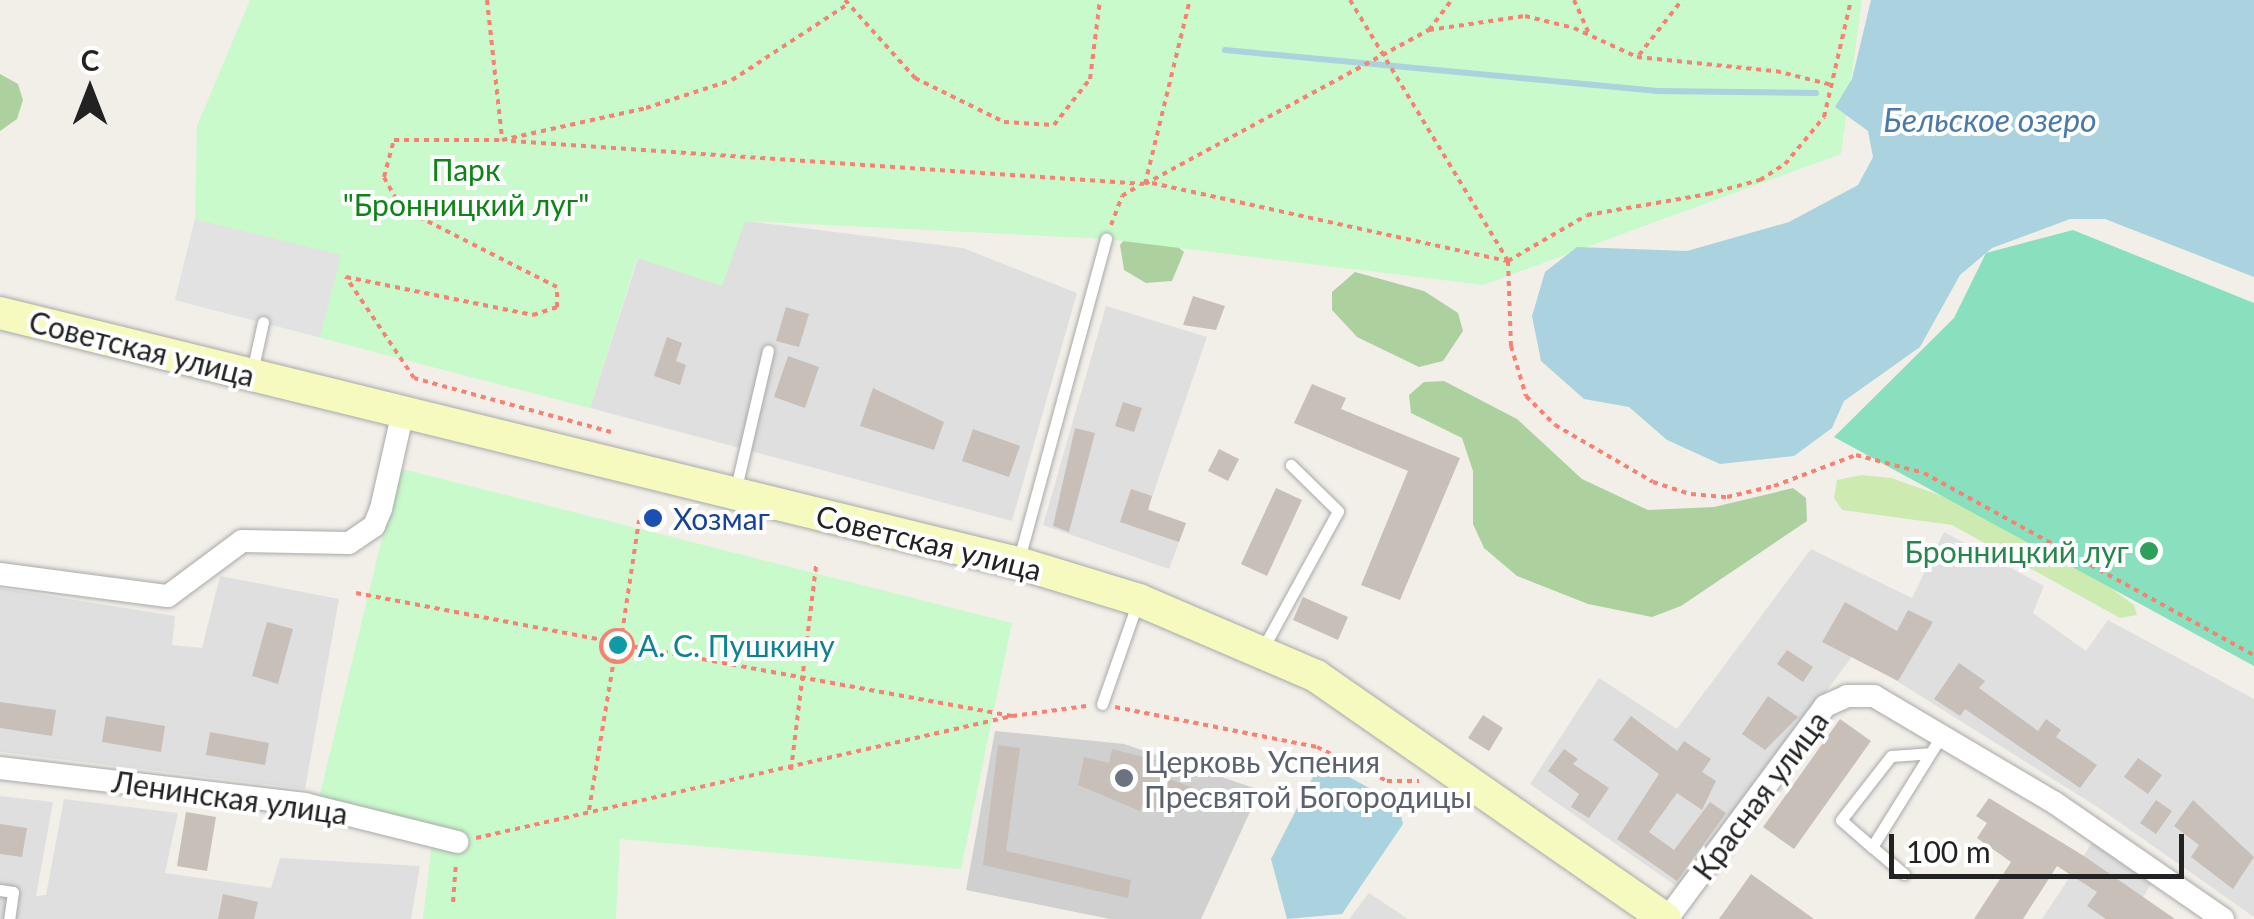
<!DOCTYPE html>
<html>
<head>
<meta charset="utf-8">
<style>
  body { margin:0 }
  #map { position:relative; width:2254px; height:919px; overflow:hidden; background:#f2efe9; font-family:Lato,sans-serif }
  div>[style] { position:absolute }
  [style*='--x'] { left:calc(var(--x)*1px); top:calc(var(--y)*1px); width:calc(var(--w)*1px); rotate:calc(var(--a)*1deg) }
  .residential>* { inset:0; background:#e0dfdf }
  .religious>* { inset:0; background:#d0d0d0 }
  .grass>* { inset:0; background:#cdebb0 }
  .forest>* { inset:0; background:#add19e }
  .park>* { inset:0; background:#c8facc }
  .pitch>* { inset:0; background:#88e0be }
  .parking>* { inset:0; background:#e2e2e2 }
  .water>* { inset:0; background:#aad3df }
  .stream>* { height:6px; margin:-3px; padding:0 3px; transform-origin:3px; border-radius:3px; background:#aad3df }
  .building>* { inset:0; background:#c7bfb8 }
  .path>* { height:4px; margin-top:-2px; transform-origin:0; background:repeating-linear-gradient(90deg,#fa8072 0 5px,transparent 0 10px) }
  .path>.ring { margin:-2px; padding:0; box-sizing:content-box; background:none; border:4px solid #fa8072; border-radius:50% }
  .roads { filter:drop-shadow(0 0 2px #a9a9a9) drop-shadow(0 0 2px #a9a9a9) }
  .service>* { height:11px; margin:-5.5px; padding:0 5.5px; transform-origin:5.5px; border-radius:5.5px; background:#fff }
  .minor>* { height:22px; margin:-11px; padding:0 11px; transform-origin:11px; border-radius:11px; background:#fff }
  .secondary>* { height:32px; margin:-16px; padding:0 16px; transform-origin:16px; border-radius:16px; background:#f7fabf }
  .dots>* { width:28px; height:28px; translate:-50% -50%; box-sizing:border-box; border:5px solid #fff; border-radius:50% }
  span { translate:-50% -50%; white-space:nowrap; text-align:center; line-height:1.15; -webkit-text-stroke:8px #fff; paint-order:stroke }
  .park-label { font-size:30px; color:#0c8416 }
  .street-label { font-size:30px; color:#222 }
  .transit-label { font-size:30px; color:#164399 }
  .left { translate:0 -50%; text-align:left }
  .leisure-label { font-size:30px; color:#27864d }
  .right { translate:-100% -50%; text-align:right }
  .culture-label { font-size:30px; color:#0d838f }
  .worship-label { font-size:30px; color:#5b616d }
  .water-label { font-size:32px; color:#4a7aab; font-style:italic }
  .north { position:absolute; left:40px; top:40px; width:100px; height:100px; -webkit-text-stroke:8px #fff; paint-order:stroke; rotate:0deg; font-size:28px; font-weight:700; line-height:40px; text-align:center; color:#222 }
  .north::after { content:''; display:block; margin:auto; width:35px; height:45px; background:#222; clip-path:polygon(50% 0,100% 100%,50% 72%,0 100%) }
  .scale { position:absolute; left:1889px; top:834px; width:295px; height:45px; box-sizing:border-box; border:5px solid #222; border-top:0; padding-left:12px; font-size:30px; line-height:35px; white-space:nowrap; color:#222; -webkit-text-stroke:8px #fff; paint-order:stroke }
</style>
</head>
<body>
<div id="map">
  <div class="residential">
    <div style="clip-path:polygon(745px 221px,963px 248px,1077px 293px,1012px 521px,590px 408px,638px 258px)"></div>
    <div style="clip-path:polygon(1106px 306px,1207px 337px,1148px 509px,1186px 523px,1169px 569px,1043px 525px)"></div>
    <div style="clip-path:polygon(1944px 532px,2044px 586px,2033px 613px,2086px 651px,2108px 620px,2254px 699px,2254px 917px,2099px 808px,1854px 654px,1679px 888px,1530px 784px,1599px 678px,1677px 729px,1811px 549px,1912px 598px)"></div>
    <div style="clip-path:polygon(220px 576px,339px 599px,305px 789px,0 752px,0 588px,175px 616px,172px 645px,202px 648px)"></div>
    <div style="clip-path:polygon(0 796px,53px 802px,36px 896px,46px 895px,64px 799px,178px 813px,165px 873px,271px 888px,280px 858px,420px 866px,411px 919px,0 919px)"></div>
    <div style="clip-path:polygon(2092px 843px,2151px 884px,2130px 919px,2042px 919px)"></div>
    <div style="clip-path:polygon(1369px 893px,1408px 919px,1349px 919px)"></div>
  </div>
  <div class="religious">
    <div style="clip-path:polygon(995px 731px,1124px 744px,1260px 790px,1201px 919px,1110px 919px,966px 890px)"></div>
  </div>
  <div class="grass">
    <div style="clip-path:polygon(1862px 475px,1891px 478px,1983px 510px,2061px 552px,2134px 605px,2137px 615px,2120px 618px,1952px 525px,1842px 510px,1834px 498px,1837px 480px)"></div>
  </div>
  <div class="forest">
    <div style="clip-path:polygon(0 74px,18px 84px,23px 100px,17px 119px,0 131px)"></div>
    <div style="clip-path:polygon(1130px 232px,1165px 237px,1184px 252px,1172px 281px,1146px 283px,1124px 270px,1120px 245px)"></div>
    <div style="clip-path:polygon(1355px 272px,1424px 291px,1458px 313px,1463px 331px,1443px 361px,1419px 367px,1357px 337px,1332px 310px,1332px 292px)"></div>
    <div style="clip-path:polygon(1444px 381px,1517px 419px,1582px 479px,1648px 510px,1714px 507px,1793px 488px,1806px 498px,1807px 521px,1681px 606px,1652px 617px,1588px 604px,1517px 576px,1484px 548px,1473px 524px,1473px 471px,1462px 438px,1411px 413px,1409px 395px,1424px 382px)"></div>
  </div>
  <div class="park">
    <div style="clip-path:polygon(250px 0,1862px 0,1841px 154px,1483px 285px,1106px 239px,745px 221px,722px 286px,637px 258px,590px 408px,175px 300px,195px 219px,197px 126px)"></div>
    <div style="clip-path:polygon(399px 468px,1012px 623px,961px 869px,620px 839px,616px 919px,423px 919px,434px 825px,319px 798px)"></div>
  </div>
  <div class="pitch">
    <div style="clip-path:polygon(2073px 230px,2254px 303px,2254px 666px,1834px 437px,1954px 318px,1986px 253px)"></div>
  </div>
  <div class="parking">
    <div style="clip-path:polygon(195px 219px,341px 255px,320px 337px,175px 300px)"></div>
  </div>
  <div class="water">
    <div style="clip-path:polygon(1871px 0,2254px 0,2254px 277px,2105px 219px,2070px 219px,1992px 248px,1960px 275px,1920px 347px,1844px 401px,1832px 428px,1794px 456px,1720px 464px,1667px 440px,1629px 407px,1584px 399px,1541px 361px,1532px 316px,1545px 272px,1577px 247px,1687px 251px,1789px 222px,1858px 185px,1873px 157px,1868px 131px,1835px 107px,1852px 79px)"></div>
    <div style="clip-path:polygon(1331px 767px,1398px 804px,1403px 824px,1342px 914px,1287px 919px,1271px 859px,1316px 771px)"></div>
  </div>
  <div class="stream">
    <div style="--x:1225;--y:50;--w:432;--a:5.4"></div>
    <div style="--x:1655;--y:91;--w:161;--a:0.7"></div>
  </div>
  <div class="building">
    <div style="clip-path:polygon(1193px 296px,1225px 306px,1216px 330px,1183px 325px)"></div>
    <div style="clip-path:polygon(786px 307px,809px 314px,799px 347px,776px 341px)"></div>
    <div style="clip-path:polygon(667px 337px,682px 343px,676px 361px,686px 365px,680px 385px,654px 376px)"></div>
    <div style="clip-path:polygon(788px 356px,819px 367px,805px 408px,774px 397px)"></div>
    <div style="clip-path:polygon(1312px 384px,1346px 398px,1341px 409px,1460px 458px,1400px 600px,1361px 585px,1408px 471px,1294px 423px)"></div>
    <div style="clip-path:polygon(873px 388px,944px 422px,934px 450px,860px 426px)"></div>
    <div style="clip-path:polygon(1123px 402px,1142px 408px,1134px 432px,1115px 426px)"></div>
    <div style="clip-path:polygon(1075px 428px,1095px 433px,1069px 532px,1053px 526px)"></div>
    <div style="clip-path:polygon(973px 429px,1020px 446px,1009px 477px,962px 461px)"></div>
    <div style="clip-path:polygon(1219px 449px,1239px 459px,1228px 481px,1208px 471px)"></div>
    <div style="clip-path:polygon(1276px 488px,1302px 500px,1267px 576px,1241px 564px)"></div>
    <div style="clip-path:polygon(1131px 489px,1152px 496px,1148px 510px,1186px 523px,1179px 542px,1120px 522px)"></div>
    <div style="clip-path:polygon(1303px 597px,1348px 617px,1338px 640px,1293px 620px)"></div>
    <div style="clip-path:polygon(1845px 602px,1897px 631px,1908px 610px,1933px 622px,1898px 681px,1822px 642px)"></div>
    <div style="clip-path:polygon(267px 622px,293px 629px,278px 684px,252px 676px)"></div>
    <div style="clip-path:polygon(1787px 650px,1813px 667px,1803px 682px,1777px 664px)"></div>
    <div style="clip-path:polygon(1959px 663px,1985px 681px,1979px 688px,2038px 731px,2046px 719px,2061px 730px,2056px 737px,2097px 765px,2080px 788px,1965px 709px,1960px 716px,1934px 699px)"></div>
    <div style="clip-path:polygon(1768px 696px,1798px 717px,1765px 750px,1742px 734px)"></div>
    <div style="clip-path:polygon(0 702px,56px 710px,52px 736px,0 728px)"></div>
    <div style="clip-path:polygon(1483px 715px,1503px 728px,1489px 751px,1468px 738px)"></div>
    <div style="clip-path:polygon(106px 716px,165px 726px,161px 752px,102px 742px)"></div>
    <div style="clip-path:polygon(1631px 716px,1677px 751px,1684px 741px,1711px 759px,1702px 772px,1716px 781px,1702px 810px,1677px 793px,1649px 832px,1674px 850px,1710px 802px,1726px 813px,1677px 881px,1617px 839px,1659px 774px,1613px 740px)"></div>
    <div style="clip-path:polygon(1840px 719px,1871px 741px,1794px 849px,1763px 827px)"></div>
    <div style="clip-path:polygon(210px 732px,269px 743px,265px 765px,206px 755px)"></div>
    <div style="clip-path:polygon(998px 745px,1020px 748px,1006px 851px,1131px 880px,1128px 898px,983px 865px)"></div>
    <div style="clip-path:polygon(1112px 749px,1155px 760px,1152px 772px,1195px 789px,1195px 805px,1173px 814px,1142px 805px,1140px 811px,1078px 785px,1084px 757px,1109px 763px)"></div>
    <div style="clip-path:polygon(1564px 749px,1578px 759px,1573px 764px,1609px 788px,1589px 818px,1571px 807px,1579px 794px,1548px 771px)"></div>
    <div style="clip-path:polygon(2138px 758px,2162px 775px,2148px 794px,2124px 777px)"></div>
    <div style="clip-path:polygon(1989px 798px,2084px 856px,2175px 919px,2106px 919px,2087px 906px,2097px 892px,2057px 866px,2023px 919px,1974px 919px,2011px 862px,1977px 838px,1987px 823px,1976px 816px)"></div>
    <div style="clip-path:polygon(2156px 800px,2172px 811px,2156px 834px,2140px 823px)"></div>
    <div style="clip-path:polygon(2193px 800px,2254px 857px,2233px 889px,2191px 857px,2199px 845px,2174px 826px)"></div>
    <div style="clip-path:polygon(186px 812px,216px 817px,207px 871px,177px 866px)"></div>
    <div style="clip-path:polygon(0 824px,27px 828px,22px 857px,0 854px)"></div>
    <div style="clip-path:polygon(1751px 874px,1814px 919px,1719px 919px)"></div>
    <div style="clip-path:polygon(223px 894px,258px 902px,254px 919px,218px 919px)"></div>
  </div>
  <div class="path">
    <div style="--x:487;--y:0;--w:140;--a:83.8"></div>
    <div style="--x:845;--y:0;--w:105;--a:48.1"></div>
    <div style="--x:915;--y:78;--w:99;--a:26.3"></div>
    <div style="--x:1004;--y:122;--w:50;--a:3.4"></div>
    <div style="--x:1054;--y:125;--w:58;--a:-52"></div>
    <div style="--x:1090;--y:79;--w:80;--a:-82.8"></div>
    <div style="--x:1350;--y:0;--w:305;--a:58.8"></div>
    <div style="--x:1508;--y:261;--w:85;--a:88"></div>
    <div style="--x:1511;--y:346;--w:52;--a:73.3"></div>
    <div style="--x:1526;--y:396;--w:41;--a:45"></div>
    <div style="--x:1555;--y:425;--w:113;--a:30.2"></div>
    <div style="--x:1653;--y:482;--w:40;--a:18"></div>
    <div style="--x:1691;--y:494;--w:36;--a:5"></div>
    <div style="--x:1727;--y:497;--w:48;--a:-13.2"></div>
    <div style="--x:1774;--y:486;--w:88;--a:-20.7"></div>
    <div style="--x:1856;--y:455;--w:70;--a:14.8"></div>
    <div style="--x:1924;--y:473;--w:377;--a:28.9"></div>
    <div style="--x:1574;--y:0;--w:39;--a:66"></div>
    <div style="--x:1429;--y:30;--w:97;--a:-8.3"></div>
    <div style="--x:1525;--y:16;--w:50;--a:13.8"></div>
    <div style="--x:1574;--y:28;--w:69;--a:24.7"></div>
    <div style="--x:1637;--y:57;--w:140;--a:5.8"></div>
    <div style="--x:1776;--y:71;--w:58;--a:14"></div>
    <div style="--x:1639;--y:55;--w:70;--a:-52"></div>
    <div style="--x:511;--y:141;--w:635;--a:3.88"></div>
    <div style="--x:1145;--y:184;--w:323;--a:-28.5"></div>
    <div style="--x:1429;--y:30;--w:38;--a:-53"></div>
    <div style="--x:1152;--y:183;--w:364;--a:12.4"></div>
    <div style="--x:1508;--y:261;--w:91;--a:-30.2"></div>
    <div style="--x:1587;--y:215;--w:123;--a:-9.8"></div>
    <div style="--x:1708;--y:194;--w:54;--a:-15.1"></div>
    <div style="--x:1760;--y:180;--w:30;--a:-33"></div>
    <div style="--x:1785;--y:164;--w:61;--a:-50.3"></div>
    <div style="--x:1824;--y:117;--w:120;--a:-77"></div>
    <div style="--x:1145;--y:184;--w:189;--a:-76.3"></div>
    <div style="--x:1111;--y:225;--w:31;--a:-69"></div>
    <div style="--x:1122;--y:196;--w:19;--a:-32"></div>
    <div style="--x:611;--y:432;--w:204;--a:-164.7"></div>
    <div style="--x:414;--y:378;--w:122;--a:-124"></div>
    <div style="--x:346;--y:277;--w:191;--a:11.5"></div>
    <div style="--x:533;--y:315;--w:25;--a:-18"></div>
    <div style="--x:557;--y:307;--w:20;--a:-90"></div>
    <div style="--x:557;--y:287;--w:175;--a:-153.1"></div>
    <div style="--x:401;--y:208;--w:35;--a:-119"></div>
    <div style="--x:384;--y:177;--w:38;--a:-75"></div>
    <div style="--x:394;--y:140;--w:108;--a:0"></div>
    <div style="--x:502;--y:140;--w:148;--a:-12.5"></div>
    <div style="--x:646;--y:108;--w:90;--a:-18"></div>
    <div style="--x:732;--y:80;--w:139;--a:-33.2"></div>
    <div style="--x:356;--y:593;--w:251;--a:10.8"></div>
    <div class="ring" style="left:601px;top:630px;width:28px;height:28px"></div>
    <div style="--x:622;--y:633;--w:114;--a:-81.4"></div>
    <div style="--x:1115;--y:707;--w:206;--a:11.2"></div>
    <div style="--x:1317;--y:747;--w:78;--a:25.9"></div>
    <div style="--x:1387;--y:781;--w:32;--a:0"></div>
    <div style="--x:1012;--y:716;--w:75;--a:-7.7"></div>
    <div style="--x:791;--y:770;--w:206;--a:-83"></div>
    <div style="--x:589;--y:810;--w:153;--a:-80.6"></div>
    <div style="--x:476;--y:838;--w:550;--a:-12.82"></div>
    <div style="--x:1012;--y:716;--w:386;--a:-169.6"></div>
    <div style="--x:453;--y:902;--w:40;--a:-85.7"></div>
  </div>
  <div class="roads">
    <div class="service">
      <div style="--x:252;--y:372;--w:51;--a:-77.6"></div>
      <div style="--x:736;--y:488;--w:141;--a:-76.9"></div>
      <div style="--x:1019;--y:559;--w:332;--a:-74.8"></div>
      <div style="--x:1262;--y:650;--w:158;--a:-61.3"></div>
      <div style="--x:1338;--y:511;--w:66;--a:-135.6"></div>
      <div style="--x:1102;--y:704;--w:106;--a:-70.7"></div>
      <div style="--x:1872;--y:847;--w:41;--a:-138.9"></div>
      <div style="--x:1841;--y:820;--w:81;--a:-52"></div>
      <div style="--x:1891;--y:756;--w:39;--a:-4"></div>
      <div style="--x:1904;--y:874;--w:42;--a:-139.8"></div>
      <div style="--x:1872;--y:847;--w:131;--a:-58.1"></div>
      <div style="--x:0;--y:890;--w:13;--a:9"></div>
      <div style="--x:13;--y:892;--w:27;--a:98"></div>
    </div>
    <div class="minor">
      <div style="--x:0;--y:574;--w:169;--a:7.5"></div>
      <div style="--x:168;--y:596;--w:92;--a:-36.6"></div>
      <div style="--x:242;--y:541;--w:107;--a:1.1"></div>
      <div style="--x:349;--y:543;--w:30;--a:-34"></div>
      <div style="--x:374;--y:526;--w:18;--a:-68"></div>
      <div style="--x:381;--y:509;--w:100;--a:-77.3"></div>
      <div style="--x:0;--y:768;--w:307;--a:6.7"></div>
      <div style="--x:305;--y:804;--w:157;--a:14"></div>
      <div style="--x:1667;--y:919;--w:265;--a:-53.4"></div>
      <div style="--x:1825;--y:706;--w:24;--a:-24"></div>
      <div style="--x:1847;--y:696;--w:27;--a:0"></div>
      <div style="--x:1874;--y:696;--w:210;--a:30.6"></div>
      <div style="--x:2055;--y:803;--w:204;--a:34.6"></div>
    </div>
    <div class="secondary">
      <div style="--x:0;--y:313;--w:1048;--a:13.8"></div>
      <div style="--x:1018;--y:563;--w:127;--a:17"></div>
      <div style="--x:1139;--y:600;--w:193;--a:23.2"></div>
      <div style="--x:1316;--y:676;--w:425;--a:34.8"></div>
    </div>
  </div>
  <div class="dots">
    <div style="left:653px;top:518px;background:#1a4fb4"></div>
    <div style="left:2149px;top:551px;background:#2e9e5b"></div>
    <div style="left:618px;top:645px;background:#0f9aa8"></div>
    <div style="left:1124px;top:778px;background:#6b7280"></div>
  </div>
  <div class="park-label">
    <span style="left:466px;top:186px">Парк<br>"Бронницкий луг"</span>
  </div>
  <div class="street-label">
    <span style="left:142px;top:348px;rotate:14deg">Советская улица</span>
    <span style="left:929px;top:542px;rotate:14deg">Советская улица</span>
    <span style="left:1760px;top:795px;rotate:-53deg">Красная улица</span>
    <span style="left:230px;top:797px;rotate:8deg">Ленинская улица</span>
  </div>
  <div class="transit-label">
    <span class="left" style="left:673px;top:518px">Хозмаг</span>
  </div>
  <div class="leisure-label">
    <span class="right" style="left:2129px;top:551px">Бронницкий луг</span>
  </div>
  <div class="culture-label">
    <span class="left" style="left:638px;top:645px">А. С. Пушкину</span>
  </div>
  <div class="worship-label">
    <span class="left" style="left:1144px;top:778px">Церковь Успения<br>Пресвятой Богородицы</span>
  </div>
  <div class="water-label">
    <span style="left:1990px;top:120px">Бельское озеро</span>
  </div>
  <div class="north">С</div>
  <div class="scale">100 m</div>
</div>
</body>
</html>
